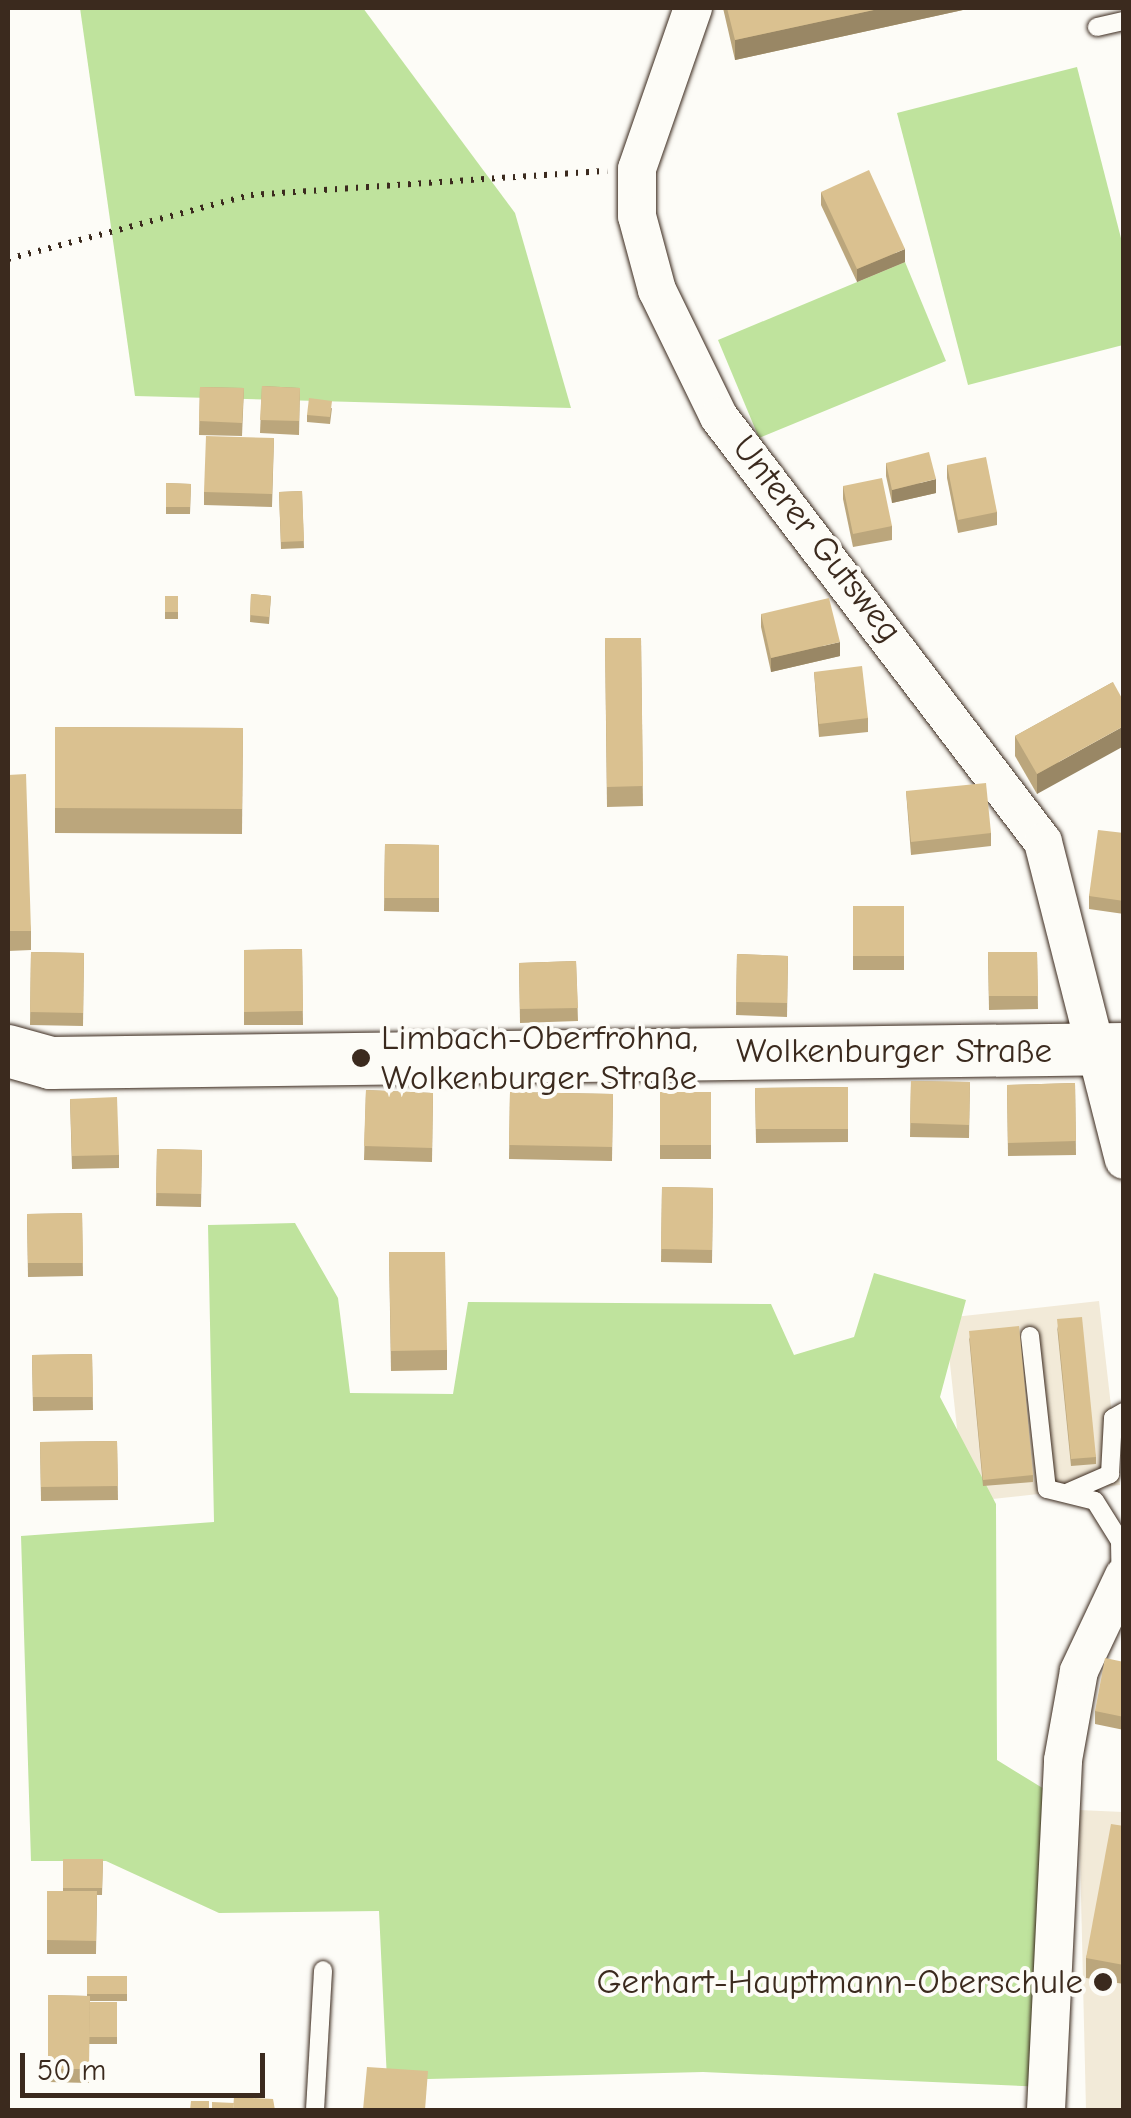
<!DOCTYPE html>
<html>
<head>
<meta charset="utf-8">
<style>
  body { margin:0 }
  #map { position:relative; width:1131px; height:2118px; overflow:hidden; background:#fdfcf7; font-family:"Comic Neue",sans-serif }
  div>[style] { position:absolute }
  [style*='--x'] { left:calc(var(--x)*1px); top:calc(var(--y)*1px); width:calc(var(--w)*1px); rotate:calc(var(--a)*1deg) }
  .built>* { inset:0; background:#f2ead8 }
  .green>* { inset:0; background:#bfe39d }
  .path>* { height:6px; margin-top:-3px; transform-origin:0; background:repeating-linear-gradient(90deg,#3b2a1e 0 2.5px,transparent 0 10.5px) }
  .roads { filter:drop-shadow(0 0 2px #3b2a1e) drop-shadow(0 0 2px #3b2a1e) }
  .lane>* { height:18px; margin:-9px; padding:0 9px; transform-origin:9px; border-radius:9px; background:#fdfcf7 }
  .street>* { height:38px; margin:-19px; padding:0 19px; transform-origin:19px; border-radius:19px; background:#fdfcf7 }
  .secondary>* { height:52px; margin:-26px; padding:0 26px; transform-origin:26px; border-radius:26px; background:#fdfcf7 }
  .wall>* { inset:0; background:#bba67c }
  .shaded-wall>* { inset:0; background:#998765 }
  .building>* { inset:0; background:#dac190 }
  .dots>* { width:28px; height:28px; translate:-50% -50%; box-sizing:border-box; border:5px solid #fdfcf7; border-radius:50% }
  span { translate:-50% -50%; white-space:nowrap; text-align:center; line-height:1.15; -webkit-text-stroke:8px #fdfcf7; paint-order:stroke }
  .street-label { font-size:35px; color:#3b2a1e }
  .poi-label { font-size:35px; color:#3b2a1e }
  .left { translate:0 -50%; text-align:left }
  .right { translate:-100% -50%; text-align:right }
  .frame { position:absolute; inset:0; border:10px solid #3b2a1e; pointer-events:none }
  .scale { position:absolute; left:20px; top:2053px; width:245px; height:45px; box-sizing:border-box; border:5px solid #3b2a1e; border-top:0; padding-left:12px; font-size:30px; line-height:35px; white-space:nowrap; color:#3b2a1e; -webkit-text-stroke:8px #fdfcf7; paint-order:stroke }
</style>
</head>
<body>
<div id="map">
  <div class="built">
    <div style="clip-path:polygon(1099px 1301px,1120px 1485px,965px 1502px,945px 1318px)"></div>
    <div style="clip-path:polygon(1079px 1810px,1123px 1812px,1123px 2110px,1086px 2110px)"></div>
  </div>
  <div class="green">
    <div style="clip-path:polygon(80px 8px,363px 8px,515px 213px,571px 408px,135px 396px)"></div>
    <div style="clip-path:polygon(1077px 67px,1123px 246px,1123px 345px,968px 385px,897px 113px)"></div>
    <div style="clip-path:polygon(905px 262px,946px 361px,759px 438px,718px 340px)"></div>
    <div style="clip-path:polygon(295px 1223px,338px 1298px,350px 1393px,453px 1394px,468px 1302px,771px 1304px,794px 1355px,854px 1337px,874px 1273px,966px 1300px,940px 1397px,996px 1504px,997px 1760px,1062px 1800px,1047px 2087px,703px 2072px,387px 2080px,379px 1911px,219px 1913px,106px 1861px,31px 1861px,21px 1536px,214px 1522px,208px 1225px)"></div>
  </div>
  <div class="path">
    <div style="--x:8;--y:259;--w:251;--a:-14.8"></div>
    <div style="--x:251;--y:195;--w:357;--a:-3.9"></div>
  </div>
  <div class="roads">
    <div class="lane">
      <div style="--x:1097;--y:27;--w:28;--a:-13"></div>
      <div style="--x:1030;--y:1336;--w:154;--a:83.7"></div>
      <div style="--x:1047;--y:1489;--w:49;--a:14"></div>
      <div style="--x:1095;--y:1501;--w:47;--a:58"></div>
      <div style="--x:1120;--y:1541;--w:39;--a:89"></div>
      <div style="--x:1069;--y:1492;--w:45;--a:-23.7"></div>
      <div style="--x:1110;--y:1474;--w:56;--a:-86.9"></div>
      <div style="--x:1113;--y:1418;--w:13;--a:-29"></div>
      <div style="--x:315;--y:2110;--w:140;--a:-86.7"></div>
    </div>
    <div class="street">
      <div style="--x:693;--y:8;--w:170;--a:109.2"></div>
      <div style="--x:637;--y:169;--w:47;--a:90"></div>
      <div style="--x:637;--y:216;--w:77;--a:74.9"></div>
      <div style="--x:657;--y:290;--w:141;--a:64"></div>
      <div style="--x:719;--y:417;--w:534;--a:52.68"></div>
      <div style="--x:1043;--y:842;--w:328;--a:75.7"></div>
      <div style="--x:1046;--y:2110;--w:350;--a:-87.2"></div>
      <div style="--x:1063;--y:1760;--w:90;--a:-79.8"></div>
      <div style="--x:1079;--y:1671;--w:105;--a:-64.7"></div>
    </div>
    <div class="secondary">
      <div style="--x:8;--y:1051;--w:45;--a:15.6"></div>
      <div style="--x:51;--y:1063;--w:1073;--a:-0.75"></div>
    </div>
  </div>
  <div class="wall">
    <div style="clip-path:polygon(723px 8px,972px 8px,735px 60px)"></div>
    <div style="clip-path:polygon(821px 192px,905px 262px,857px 282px,821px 205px)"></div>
    <div style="clip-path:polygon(262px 386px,300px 388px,299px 435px,260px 433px)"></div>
    <div style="clip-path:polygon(200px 387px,244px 388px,242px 436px,199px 435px)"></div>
    <div style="clip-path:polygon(332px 408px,330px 424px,307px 422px,307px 415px)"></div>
    <div style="clip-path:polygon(274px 438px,272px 507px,204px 505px,204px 492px)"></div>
    <div style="clip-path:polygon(886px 463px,936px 493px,892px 503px,886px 476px)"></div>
    <div style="clip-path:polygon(947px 465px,997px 512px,997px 525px,958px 533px,947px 478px)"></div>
    <div style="clip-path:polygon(166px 483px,191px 484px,190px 514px,166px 514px)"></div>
    <div style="clip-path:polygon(843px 486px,892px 526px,892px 540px,853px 547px,843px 499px)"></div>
    <div style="clip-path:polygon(302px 491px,304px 548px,281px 549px,279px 492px)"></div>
    <div style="clip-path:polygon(251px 594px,271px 596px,269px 624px,250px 622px)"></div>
    <div style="clip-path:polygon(165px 596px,178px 596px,178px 619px,165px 619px)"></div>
    <div style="clip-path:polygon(761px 614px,840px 656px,771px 672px,761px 627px)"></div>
    <div style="clip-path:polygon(605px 638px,641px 638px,643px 806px,607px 807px)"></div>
    <div style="clip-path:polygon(814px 672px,868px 718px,868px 732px,819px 737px)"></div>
    <div style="clip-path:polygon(1113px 682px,1037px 794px,1015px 756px,1015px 736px)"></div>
    <div style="clip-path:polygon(55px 727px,243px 728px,242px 834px,55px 833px)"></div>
    <div style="clip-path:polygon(8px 775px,31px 931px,31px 950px,8px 951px)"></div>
    <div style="clip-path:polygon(906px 791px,991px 833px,991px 846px,911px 855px)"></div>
    <div style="clip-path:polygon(1124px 833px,1124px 914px,1089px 909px,1089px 896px)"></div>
    <div style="clip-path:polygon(385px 844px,439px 845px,439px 912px,384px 911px)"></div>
    <div style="clip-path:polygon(853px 906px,904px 906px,904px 970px,853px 970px)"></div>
    <div style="clip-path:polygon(302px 949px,303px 1025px,244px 1025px,244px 950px)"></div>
    <div style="clip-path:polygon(31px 952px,84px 953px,83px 1026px,30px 1025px)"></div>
    <div style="clip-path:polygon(988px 952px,1037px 952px,1038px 1009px,989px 1010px)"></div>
    <div style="clip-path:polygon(737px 954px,788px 956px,787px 1017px,736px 1015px)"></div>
    <div style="clip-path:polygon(576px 961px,578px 1021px,520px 1023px,519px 963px)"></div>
    <div style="clip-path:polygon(911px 1081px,970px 1082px,969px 1138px,910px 1137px)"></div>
    <div style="clip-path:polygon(1075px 1083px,1076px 1155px,1008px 1156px,1007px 1085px)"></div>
    <div style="clip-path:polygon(848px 1087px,848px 1142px,756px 1143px,755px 1088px)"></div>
    <div style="clip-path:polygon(366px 1090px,433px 1093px,432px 1162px,364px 1160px)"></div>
    <div style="clip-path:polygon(510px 1092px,613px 1094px,612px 1161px,509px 1159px)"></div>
    <div style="clip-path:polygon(660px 1092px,711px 1092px,711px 1159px,660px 1159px)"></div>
    <div style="clip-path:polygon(70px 1099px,119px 1155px,119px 1168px,72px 1169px)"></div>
    <div style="clip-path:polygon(157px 1149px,202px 1150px,201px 1207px,156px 1206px)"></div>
    <div style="clip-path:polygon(662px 1187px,713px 1188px,712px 1263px,661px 1262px)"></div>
    <div style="clip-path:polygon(82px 1213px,83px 1276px,28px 1277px,27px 1214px)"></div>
    <div style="clip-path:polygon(389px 1252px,447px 1350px,447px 1370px,391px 1371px)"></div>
    <div style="clip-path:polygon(1057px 1326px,1096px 1457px,1096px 1464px,1071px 1466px)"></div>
    <div style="clip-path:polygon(969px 1337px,1033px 1475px,1033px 1482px,983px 1486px)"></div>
    <div style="clip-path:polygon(92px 1354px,93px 1410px,33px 1411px,32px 1355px)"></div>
    <div style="clip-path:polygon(117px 1441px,118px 1500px,41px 1501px,40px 1442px)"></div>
    <div style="clip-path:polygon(1124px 1662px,1124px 1730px,1095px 1724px,1095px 1711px)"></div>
    <div style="clip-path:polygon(1124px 1826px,1124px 1984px,1086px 1978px,1086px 1958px)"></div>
    <div style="clip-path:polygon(63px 1859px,103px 1859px,102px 1895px,97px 1895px,96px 1954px,47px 1954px,47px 1891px,63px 1891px)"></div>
    <div style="clip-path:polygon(87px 1976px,127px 1976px,127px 2001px,90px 2001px,90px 2002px,117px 2002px,117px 2044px,89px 2044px,89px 2083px,48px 2082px,48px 1995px,87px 1996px)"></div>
  </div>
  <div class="shaded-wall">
    <div style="clip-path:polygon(883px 8px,972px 8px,735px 60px,735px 40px)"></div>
    <div style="clip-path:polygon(905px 249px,905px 262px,857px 282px,857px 269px)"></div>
    <div style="clip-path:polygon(936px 479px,936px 493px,892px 503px,892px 490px)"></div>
    <div style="clip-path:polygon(840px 642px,840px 656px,771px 672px,771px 658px)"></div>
    <div style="clip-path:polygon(1124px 726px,1124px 746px,1037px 794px,1037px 774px)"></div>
  </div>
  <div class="building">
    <div style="clip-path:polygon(727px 8px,883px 8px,735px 40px)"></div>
    <div style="clip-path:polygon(869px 170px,905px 249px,857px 269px,821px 192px)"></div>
    <div style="clip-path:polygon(262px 386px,300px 388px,299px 421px,260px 420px)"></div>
    <div style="clip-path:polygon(200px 387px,244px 388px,242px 423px,199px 421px)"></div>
    <div style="clip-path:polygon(309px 398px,332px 401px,330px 417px,307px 415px)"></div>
    <div style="clip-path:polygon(206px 436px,274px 438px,272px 494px,204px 492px)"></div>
    <div style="clip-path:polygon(929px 452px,936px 479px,892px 490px,886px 463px)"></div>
    <div style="clip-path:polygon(986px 457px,997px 512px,958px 520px,947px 465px)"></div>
    <div style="clip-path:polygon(882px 478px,892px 526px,853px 534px,843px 486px)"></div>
    <div style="clip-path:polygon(166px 483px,191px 484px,190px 507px,166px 507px)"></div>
    <div style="clip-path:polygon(302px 491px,304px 541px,281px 542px,279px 492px)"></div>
    <div style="clip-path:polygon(251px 594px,271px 596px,269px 617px,250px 615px)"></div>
    <div style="clip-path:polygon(165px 596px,178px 596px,178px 612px,165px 612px)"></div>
    <div style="clip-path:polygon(829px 598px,840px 642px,771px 658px,761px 614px)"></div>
    <div style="clip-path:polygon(605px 638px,641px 638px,643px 786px,607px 787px)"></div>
    <div style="clip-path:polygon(862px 666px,868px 718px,819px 724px,814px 672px)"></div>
    <div style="clip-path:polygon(1113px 682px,1124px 702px,1124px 726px,1037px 774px,1015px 736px)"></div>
    <div style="clip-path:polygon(55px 727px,243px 728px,242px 809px,55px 808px)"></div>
    <div style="clip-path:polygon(26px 774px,31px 931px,8px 931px,8px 775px)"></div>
    <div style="clip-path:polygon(986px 783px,991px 833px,911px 842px,906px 791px)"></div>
    <div style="clip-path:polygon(1098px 830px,1124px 833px,1124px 901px,1089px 896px)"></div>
    <div style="clip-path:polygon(385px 844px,439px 845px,439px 898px,384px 898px)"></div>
    <div style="clip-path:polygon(853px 906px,904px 906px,904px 956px,853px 956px)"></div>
    <div style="clip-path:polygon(302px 949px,303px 1011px,244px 1012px,244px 950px)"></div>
    <div style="clip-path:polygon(31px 952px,84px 953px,83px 1013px,30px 1012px)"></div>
    <div style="clip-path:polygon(988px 952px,1037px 952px,1038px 996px,989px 996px)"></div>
    <div style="clip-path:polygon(737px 954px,788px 956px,787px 1003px,736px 1002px)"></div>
    <div style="clip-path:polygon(576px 961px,578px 1008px,520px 1009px,519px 963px)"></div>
    <div style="clip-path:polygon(911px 1081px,970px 1082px,969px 1125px,910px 1123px)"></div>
    <div style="clip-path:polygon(1075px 1083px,1076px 1141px,1008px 1143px,1007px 1085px)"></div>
    <div style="clip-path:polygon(848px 1087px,848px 1129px,756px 1129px,755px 1088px)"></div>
    <div style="clip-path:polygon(366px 1090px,433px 1093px,432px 1148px,364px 1146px)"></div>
    <div style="clip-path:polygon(510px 1092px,613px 1094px,612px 1147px,509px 1145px)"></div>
    <div style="clip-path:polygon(660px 1092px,711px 1092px,711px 1145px,660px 1145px)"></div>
    <div style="clip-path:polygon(117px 1097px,119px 1155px,72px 1156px,70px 1099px)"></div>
    <div style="clip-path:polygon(157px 1149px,202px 1150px,201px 1194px,156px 1193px)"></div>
    <div style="clip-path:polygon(662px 1187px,713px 1188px,712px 1250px,661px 1249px)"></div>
    <div style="clip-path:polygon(82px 1213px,83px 1263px,28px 1263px,27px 1214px)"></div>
    <div style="clip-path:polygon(389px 1252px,445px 1252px,447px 1350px,391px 1351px)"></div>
    <div style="clip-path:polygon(1082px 1317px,1096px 1457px,1071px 1459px,1057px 1319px)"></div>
    <div style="clip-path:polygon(1019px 1326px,1033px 1475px,983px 1480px,969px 1331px)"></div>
    <div style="clip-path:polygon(92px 1354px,93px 1397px,33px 1397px,32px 1355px)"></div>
    <div style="clip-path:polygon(117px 1441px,118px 1486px,41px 1487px,40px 1442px)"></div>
    <div style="clip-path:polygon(1105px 1658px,1124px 1662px,1124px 1686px,1121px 1697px,1124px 1697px,1124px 1717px,1095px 1711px)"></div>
    <div style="clip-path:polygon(1111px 1824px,1124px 1826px,1124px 1965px,1086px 1958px)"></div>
    <div style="clip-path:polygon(63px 1859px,103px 1859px,102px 1888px,63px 1888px)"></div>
    <div style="clip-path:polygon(47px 1891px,97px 1891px,96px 1941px,47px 1940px)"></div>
    <div style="clip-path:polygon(87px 1976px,127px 1976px,127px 1994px,87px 1994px)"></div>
    <div style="clip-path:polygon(48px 1995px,90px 1996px,89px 2069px,48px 2069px)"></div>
    <div style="clip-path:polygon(90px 2002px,117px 2002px,117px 2037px,89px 2037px)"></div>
    <div style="clip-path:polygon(367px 2067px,428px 2071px,425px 2110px,363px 2110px)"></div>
    <div style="clip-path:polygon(234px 2097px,273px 2099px,275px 2110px,233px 2110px)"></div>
    <div style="clip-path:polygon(191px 2101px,209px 2101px,209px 2110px,190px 2110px)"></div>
    <div style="clip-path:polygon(212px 2102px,234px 2103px,233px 2110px,212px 2110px)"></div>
  </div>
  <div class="dots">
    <div style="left:361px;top:1058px;background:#3b2a1e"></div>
    <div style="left:1103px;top:1982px;background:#3b2a1e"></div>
  </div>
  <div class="street-label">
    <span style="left:817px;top:539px;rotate:52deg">Unterer Gutsweg</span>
    <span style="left:894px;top:1051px">Wolkenburger Straße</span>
  </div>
  <div class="poi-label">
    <span class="left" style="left:381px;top:1058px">Limbach-Oberfrohna,<br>Wolkenburger Straße</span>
    <span class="right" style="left:1083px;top:1982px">Gerhart-Hauptmann-Oberschule</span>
  </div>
  <div class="frame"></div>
  <div class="scale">50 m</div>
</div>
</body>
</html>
